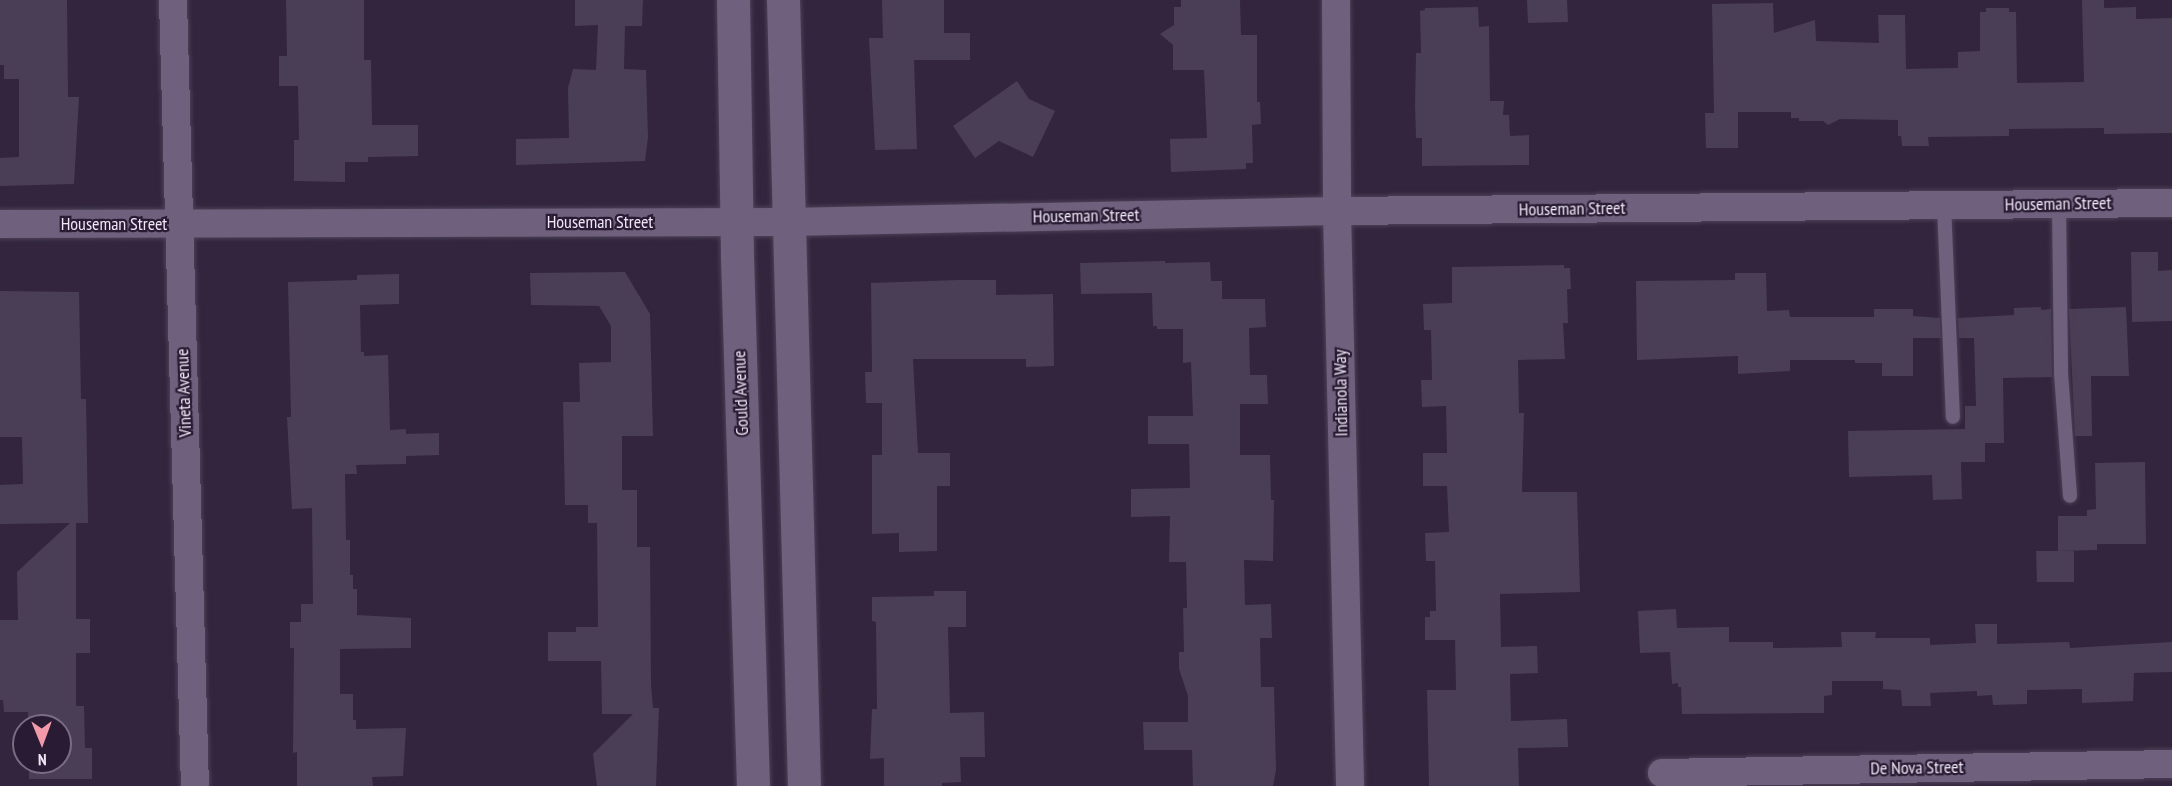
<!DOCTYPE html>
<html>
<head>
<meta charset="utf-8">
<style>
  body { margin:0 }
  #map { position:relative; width:2172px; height:786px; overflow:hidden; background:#32253d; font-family:"PT Sans Narrow",sans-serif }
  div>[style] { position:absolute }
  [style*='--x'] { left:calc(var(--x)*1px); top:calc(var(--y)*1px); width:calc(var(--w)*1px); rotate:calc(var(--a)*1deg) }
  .building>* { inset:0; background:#4a3e56 }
  .roads { filter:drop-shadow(0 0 2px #4c4157) drop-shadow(0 0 2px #4c4157) }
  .lane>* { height:14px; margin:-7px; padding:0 7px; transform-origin:7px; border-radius:7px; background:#6f617d }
  .street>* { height:28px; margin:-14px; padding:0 14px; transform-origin:14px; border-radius:14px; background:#6f617d }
  .secondary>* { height:33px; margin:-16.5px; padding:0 16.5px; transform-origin:16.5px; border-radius:16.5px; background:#6f617d }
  span { translate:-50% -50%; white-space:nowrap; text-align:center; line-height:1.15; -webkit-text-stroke:4.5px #281b33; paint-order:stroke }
  .street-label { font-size:18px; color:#efe7f7 }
  .north { position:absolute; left:12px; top:714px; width:60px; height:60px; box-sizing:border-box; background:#281b33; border:2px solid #786d81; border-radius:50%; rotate:179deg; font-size:16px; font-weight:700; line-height:24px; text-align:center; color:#efe7f7 }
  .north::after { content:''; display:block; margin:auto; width:21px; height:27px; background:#f39aaa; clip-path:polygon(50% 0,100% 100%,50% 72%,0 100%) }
</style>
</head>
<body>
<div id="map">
  <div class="building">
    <div style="clip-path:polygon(0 0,67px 0,68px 97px,79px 97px,74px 184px,0 186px,0 158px,19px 157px,19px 79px,4px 79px,4px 65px,0 65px)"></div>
    <div style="clip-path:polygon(286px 0,364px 0,364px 60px,371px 60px,372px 125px,418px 125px,418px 156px,368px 157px,368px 162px,345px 162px,345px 182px,294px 181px,294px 140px,299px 140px,298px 86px,279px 86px,279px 56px,287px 56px)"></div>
    <div style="clip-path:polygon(575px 0,643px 0,642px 26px,625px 26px,624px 69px,646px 70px,648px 137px,645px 161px,516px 165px,516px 139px,569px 138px,568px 88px,573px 69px,596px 70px,598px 25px,575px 26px)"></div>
    <div style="clip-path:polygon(882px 0,944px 0,944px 33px,970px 33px,970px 60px,914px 60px,917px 149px,875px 150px,869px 38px,883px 38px)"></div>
    <div style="clip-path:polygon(1181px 0,1240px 0,1241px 35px,1257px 35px,1257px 102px,1260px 102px,1261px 124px,1252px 125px,1253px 163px,1246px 163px,1246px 169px,1171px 172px,1170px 139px,1207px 138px,1204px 70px,1173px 70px,1173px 45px,1160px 34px,1174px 25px,1174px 7px,1181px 7px)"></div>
    <div style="clip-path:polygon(1527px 0,1567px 0,1568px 22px,1528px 23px)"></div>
    <div style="clip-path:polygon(2082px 0,2104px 0,2104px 8px,2136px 7px,2136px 19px,2172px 18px,2172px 133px,2104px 134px,2104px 128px,2009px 129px,2009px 136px,1928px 137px,1929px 146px,1902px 146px,1901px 136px,1898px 136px,1898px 120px,1840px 119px,1828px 125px,1823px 121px,1799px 121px,1799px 118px,1791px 118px,1791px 112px,1738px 112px,1738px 148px,1706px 148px,1705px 113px,1714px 113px,1712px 4px,1773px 3px,1774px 33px,1815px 20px,1816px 41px,1879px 43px,1878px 15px,1905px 15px,1906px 69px,1958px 68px,1958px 52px,1980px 51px,1980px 12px,1986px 12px,1986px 8px,2009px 8px,2009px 12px,2016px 12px,2017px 83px,2084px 82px)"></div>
    <div style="clip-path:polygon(1478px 7px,1479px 27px,1489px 26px,1490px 101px,1504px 101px,1503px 115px,1509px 115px,1510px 136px,1529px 135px,1529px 165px,1422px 166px,1422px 138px,1416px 138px,1415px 105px,1416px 53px,1421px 53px,1420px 11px,1425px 10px,1425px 8px)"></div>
    <div style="clip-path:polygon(1017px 81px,1029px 99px,1055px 111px,1033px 157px,999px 141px,975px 158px,953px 126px)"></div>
    <div style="clip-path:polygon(2131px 252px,2158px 252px,2158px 271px,2172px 270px,2172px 321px,2132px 322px)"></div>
    <div style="clip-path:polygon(1165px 261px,1165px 263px,1210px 262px,1211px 281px,1222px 281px,1222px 299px,1265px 299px,1266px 327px,1249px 328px,1250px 375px,1267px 375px,1268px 404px,1240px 404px,1240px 455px,1270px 455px,1271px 500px,1274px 500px,1273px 561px,1244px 560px,1245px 605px,1271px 604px,1272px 638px,1260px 638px,1261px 687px,1274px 687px,1276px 770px,1273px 786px,1193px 786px,1192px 750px,1144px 750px,1143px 722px,1188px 722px,1188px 696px,1179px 669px,1179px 652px,1184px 652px,1183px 608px,1187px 608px,1186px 562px,1169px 562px,1170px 516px,1131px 517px,1131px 489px,1190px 488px,1189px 444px,1148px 444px,1148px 416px,1193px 416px,1191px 362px,1183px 363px,1183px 329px,1157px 329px,1157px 326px,1153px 326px,1152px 293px,1081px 294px,1080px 263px)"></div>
    <div style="clip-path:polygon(1564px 265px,1564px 268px,1570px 268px,1571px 289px,1567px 289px,1568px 323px,1563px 323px,1565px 359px,1518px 360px,1519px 413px,1524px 413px,1522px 492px,1577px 492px,1580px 592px,1500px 594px,1501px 647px,1537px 646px,1538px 673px,1510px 674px,1511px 721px,1567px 719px,1568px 747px,1518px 748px,1519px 786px,1429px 786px,1427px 690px,1456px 690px,1455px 640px,1425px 640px,1425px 617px,1430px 617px,1430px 611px,1436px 611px,1435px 561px,1426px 561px,1425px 533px,1449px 532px,1447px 486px,1423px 486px,1423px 453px,1447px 453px,1446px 406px,1422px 407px,1421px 380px,1432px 380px,1431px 330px,1424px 330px,1423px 304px,1452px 303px,1452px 267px)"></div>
    <div style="clip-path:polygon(625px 272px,650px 314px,653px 436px,622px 436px,622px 490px,637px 490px,637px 547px,650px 547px,651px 684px,653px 708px,659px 708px,656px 786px,597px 786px,593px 754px,633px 714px,602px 714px,601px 661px,548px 661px,548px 632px,576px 632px,576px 627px,598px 627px,597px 523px,588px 523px,588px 505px,565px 505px,563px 402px,580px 402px,579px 363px,611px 362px,611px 326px,599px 306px,531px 305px,530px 273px)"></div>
    <div style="clip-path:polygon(1735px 273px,1766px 273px,1767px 311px,1789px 310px,1790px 317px,1874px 317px,1874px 309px,1913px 309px,1913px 316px,1940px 318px,1941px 338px,1913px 338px,1913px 376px,1882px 376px,1882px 363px,1855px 363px,1855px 360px,1790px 360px,1790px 371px,1738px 374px,1738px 356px,1637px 360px,1636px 281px,1735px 280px)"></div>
    <div style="clip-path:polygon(399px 274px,399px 304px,360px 305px,361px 352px,364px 352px,364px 356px,388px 355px,390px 430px,406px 429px,406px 434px,439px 433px,439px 455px,406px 456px,406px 464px,356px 465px,357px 474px,345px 474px,346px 540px,350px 540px,350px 575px,353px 575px,353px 589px,357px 589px,357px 615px,411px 618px,411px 648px,340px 649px,340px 694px,353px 694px,353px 720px,356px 720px,356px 729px,406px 728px,403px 776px,372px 777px,373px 786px,297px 786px,297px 752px,293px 753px,294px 648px,290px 648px,290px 622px,301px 622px,301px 604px,313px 604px,312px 508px,292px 509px,287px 417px,291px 417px,288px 282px,357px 280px,357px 275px)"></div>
    <div style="clip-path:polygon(958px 280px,996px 280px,996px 295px,1053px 294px,1054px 366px,1026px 367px,1026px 359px,913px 359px,918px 453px,950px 453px,950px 486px,937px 486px,937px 551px,899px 552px,899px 533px,872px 534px,872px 455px,882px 455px,882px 403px,866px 403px,865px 372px,872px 372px,871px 283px)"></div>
    <div style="clip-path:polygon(0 291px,79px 292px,81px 399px,86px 399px,88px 523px,76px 523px,76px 619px,90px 619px,90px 653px,76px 653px,76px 706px,84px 706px,85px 748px,92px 748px,92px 779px,29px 779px,29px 762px,60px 762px,60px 726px,28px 726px,28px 712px,4px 712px,3px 700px,0 700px,0 620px,18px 620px,17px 572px,70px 523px,0 524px,0 485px,23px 484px,22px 437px,0 437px)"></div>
    <div style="clip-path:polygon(2041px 307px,2041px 310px,2051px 309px,2052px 377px,2003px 378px,2004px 443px,1985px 443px,1985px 462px,1961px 462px,1962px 499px,1933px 500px,1932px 475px,1849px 477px,1848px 431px,1965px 429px,1965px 406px,1976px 406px,1974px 338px,1959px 338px,1958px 318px,2014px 315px,2014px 308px)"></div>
    <div style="clip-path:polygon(2126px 307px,2129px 376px,2091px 376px,2092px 436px,2075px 436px,2069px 309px)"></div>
    <div style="clip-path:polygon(2145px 462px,2146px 544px,2097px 544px,2097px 550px,2058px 551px,2058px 516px,2087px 516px,2087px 510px,2096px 509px,2095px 463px)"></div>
    <div style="clip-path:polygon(2036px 551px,2074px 551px,2074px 582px,2037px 582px)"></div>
    <div style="clip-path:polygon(934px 591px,966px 591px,966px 627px,948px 627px,950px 713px,984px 712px,985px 757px,960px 757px,961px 782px,942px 783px,942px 786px,884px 786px,884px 758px,870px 759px,872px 709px,877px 709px,876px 622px,872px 621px,872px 597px,934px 596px)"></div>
    <div style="clip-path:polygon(1676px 609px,1677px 628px,1729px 627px,1729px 642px,1773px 642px,1773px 648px,1842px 647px,1841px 632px,1876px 632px,1875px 638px,1930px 638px,1930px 645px,1976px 643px,1975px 624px,1997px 624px,1997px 644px,2069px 642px,2070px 648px,2172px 642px,2172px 672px,2134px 673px,2133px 701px,2082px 703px,2082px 689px,2027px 690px,2027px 704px,1993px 705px,1992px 695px,1977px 696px,1977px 691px,1930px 693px,1931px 706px,1902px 706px,1901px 690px,1883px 689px,1883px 681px,1832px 681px,1832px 695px,1824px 696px,1824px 713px,1682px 714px,1681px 687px,1678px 687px,1678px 683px,1672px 684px,1670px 652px,1640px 653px,1638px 611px)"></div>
  </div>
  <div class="roads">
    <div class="lane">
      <div style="--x:2059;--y:204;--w:169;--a:89.3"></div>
      <div style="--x:2061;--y:373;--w:123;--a:85.8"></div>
      <div style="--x:1944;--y:205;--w:212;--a:87.6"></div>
    </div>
    <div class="street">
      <div style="--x:173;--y:0;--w:786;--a:88.4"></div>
      <div style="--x:1336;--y:0;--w:211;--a:89.7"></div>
      <div style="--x:1337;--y:211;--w:575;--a:88.7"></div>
      <div style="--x:0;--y:224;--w:788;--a:-0.15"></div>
      <div style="--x:788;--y:222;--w:549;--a:-1.15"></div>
      <div style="--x:1337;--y:211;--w:835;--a:-0.55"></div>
      <div style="--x:1662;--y:773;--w:510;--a:-1.01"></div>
    </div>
    <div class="secondary">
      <div style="--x:733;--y:0;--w:257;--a:89.1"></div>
      <div style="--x:737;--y:257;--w:529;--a:88.27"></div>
      <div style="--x:783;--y:0;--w:786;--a:88.47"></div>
    </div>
  </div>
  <div class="street-label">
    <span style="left:2058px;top:204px;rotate:-1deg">Houseman Street</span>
    <span style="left:1572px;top:209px;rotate:-1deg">Houseman Street</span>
    <span style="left:1086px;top:216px;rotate:-1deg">Houseman Street</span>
    <span style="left:600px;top:222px">Houseman Street</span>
    <span style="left:114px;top:224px">Houseman Street</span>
    <span style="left:184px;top:393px;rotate:-92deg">Vineta Avenue</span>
    <span style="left:741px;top:393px;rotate:-92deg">Gould Avenue</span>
    <span style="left:1341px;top:393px;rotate:-91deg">Indianola Way</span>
    <span style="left:1917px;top:768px;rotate:-1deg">De Nova Street</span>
  </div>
  <div class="north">N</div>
</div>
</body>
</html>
